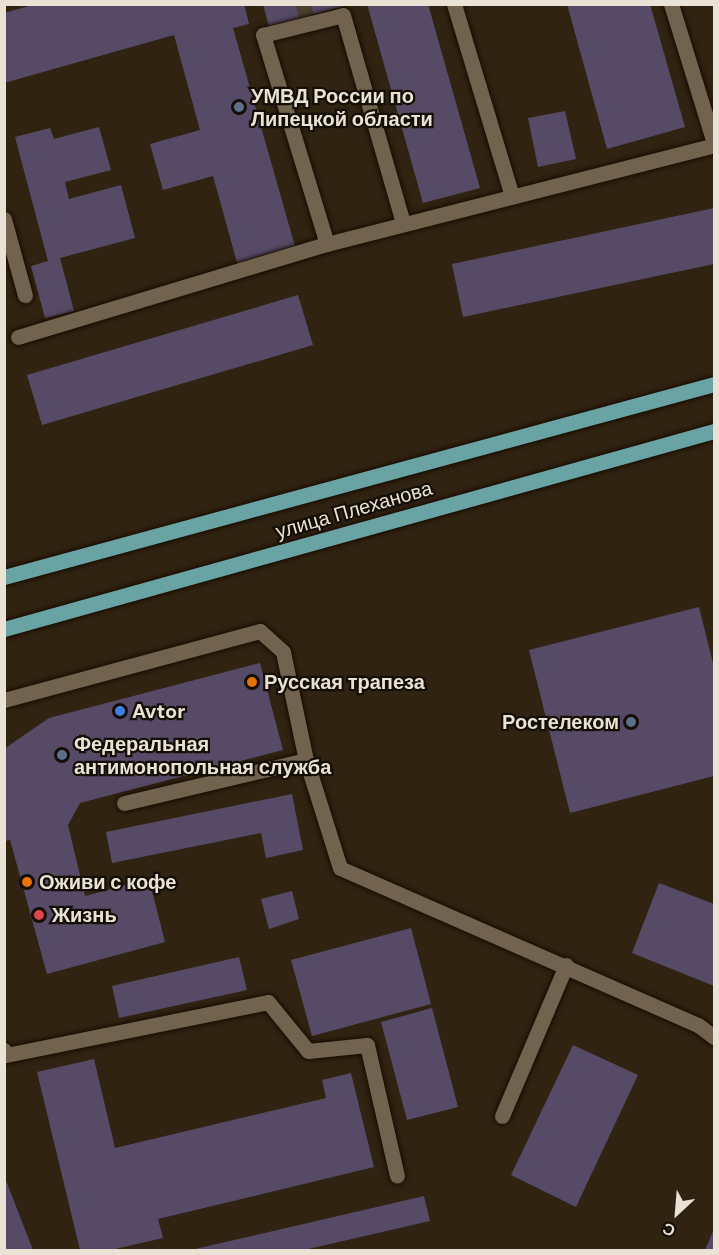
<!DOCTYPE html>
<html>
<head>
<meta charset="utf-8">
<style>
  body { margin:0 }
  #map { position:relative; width:719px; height:1255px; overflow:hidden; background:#302311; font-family:"DM Sans",sans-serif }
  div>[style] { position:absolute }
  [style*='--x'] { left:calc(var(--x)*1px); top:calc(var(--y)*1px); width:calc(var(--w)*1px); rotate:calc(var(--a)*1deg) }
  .building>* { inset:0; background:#564b67 }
  .minor-tunnel>* { height:15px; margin-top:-7.5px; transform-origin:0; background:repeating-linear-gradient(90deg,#4c402f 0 15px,transparent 0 23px) }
  .roads { filter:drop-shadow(0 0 2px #180c00) drop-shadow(0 0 2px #180c00) }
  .minor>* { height:15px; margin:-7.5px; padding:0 7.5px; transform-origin:7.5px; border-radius:7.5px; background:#72634f }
  .major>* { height:15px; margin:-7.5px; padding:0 7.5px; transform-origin:7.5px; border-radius:7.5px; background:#6aa3a4 }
  .dots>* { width:16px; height:16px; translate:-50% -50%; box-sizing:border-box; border:3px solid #140e06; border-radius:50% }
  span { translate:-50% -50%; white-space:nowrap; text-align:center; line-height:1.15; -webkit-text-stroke:4.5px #140e06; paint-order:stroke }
  .poi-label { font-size:20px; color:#ebe2d6; font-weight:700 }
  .left { translate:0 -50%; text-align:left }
  .right { translate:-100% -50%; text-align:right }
  .street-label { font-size:20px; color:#ebe2d6 }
  .frame { position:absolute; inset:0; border:6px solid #ebe2d6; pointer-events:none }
  .north { position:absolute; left:647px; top:1183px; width:60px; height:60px; -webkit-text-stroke:4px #140e06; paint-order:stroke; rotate:206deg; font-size:16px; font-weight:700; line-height:24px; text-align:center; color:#ebe2d6 }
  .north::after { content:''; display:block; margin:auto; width:21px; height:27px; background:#ebe2d6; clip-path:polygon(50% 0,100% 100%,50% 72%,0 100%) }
</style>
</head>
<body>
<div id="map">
  <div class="building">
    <div style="clip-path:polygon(36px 4px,244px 4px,249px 24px,233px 28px,296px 250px,238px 266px,213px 176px,163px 190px,150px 144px,200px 130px,174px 35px,4px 83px,4px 13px)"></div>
    <div style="clip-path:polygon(263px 4px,348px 4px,348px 5px,269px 27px)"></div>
    <div style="clip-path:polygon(367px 4px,428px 4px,480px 188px,423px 203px)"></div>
    <div style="clip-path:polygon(567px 4px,650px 4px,685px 127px,607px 149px)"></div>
    <div style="clip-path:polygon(565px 111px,576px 159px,538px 167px,528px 118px)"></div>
    <div style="clip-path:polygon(99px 127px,111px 170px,65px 182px,69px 199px,121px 185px,135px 238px,60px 258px,74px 311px,45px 318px,31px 266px,48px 261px,15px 137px,50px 128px,54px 139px)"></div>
    <div style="clip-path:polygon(714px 208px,714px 264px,463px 317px,452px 264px)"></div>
    <div style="clip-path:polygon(298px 295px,313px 345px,42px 425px,27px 375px)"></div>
    <div style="clip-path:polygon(699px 607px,714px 667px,714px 776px,570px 813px,529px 650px)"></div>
    <div style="clip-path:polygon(260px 663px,283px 750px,80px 803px,68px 825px,85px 896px,149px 879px,165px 942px,47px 974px,10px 840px,4px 841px,4px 749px,49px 718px)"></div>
    <div style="clip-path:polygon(292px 794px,303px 850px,266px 858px,261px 833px,112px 863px,106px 832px)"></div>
    <div style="clip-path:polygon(659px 883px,714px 904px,714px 986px,632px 953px)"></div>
    <div style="clip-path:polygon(292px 891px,299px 919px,269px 929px,261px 899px)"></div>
    <div style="clip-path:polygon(411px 928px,431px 1004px,312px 1036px,291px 960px)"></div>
    <div style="clip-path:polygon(239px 957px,247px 990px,119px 1018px,112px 986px)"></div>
    <div style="clip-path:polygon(432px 1008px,458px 1107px,407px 1120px,381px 1022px)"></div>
    <div style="clip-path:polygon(573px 1045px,638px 1075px,576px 1207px,511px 1175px)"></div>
    <div style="clip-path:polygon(94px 1059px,115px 1148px,326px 1098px,322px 1080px,351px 1073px,374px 1167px,158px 1219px,163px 1238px,111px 1250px,80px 1250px,37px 1072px)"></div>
    <div style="clip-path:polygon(4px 1178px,5px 1178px,33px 1250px,4px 1250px)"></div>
    <div style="clip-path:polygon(424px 1196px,430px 1221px,304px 1250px,191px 1250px)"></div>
    <div style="clip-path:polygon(714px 1229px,714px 1250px,705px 1250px)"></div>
  </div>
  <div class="minor-tunnel">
    <div style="--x:303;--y:4;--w:21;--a:73"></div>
  </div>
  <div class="roads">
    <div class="minor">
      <div style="--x:454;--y:4;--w:201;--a:73.2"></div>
      <div style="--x:671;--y:4;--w:145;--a:72.8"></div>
      <div style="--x:4;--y:219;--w:79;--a:74.6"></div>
      <div style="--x:327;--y:244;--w:219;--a:-107"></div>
      <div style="--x:263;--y:35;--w:82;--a:-14"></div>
      <div style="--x:343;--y:15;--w:216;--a:73.9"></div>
      <div style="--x:18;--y:337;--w:323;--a:-16.8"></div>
      <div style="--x:327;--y:244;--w:399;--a:-14.3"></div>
      <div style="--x:4;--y:700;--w:265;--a:-15.1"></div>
      <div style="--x:260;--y:631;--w:31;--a:42"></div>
      <div style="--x:283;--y:652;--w:110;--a:78"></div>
      <div style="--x:306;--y:760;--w:113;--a:72.5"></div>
      <div style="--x:340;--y:868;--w:391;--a:23.7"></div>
      <div style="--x:698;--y:1025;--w:20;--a:37"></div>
      <div style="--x:124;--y:803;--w:187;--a:-13.3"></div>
      <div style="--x:4;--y:1050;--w:5;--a:68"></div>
      <div style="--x:6;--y:1055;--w:267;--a:-11.4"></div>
      <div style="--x:268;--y:1002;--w:63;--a:50.8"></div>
      <div style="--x:308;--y:1051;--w:59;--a:-5.8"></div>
      <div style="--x:367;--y:1045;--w:134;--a:77.1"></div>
      <div style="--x:502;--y:1116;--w:164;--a:-67"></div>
    </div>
    <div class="major">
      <div style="--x:4;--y:577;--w:736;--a:-15.21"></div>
      <div style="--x:4;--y:629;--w:737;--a:-15.58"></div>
    </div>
  </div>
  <div class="dots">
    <div style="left:239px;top:107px;background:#5c6f8a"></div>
    <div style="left:252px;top:682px;background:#e8710a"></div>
    <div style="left:120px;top:711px;background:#3f7fe0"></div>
    <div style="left:631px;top:722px;background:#5c6f8a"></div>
    <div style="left:62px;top:755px;background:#5c6f8a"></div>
    <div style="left:27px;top:882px;background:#e8710a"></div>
    <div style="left:39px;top:915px;background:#e0444e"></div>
  </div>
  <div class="poi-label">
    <span class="left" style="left:251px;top:108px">УМВД России по<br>Липецкой области</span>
    <span class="left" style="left:264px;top:682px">Русская трапеза</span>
    <span class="left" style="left:132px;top:711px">Avtor</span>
    <span class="right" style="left:619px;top:722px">Ростелеком</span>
    <span class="left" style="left:74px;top:756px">Федеральная<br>антимонопольная служба</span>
    <span class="left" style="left:39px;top:882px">Оживи с кофе</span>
    <span class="left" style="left:52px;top:915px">Жизнь</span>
  </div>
  <div class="street-label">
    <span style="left:354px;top:510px;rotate:-16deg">улица Плеханова</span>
  </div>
  <div class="frame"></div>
  <div class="north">С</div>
</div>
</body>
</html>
